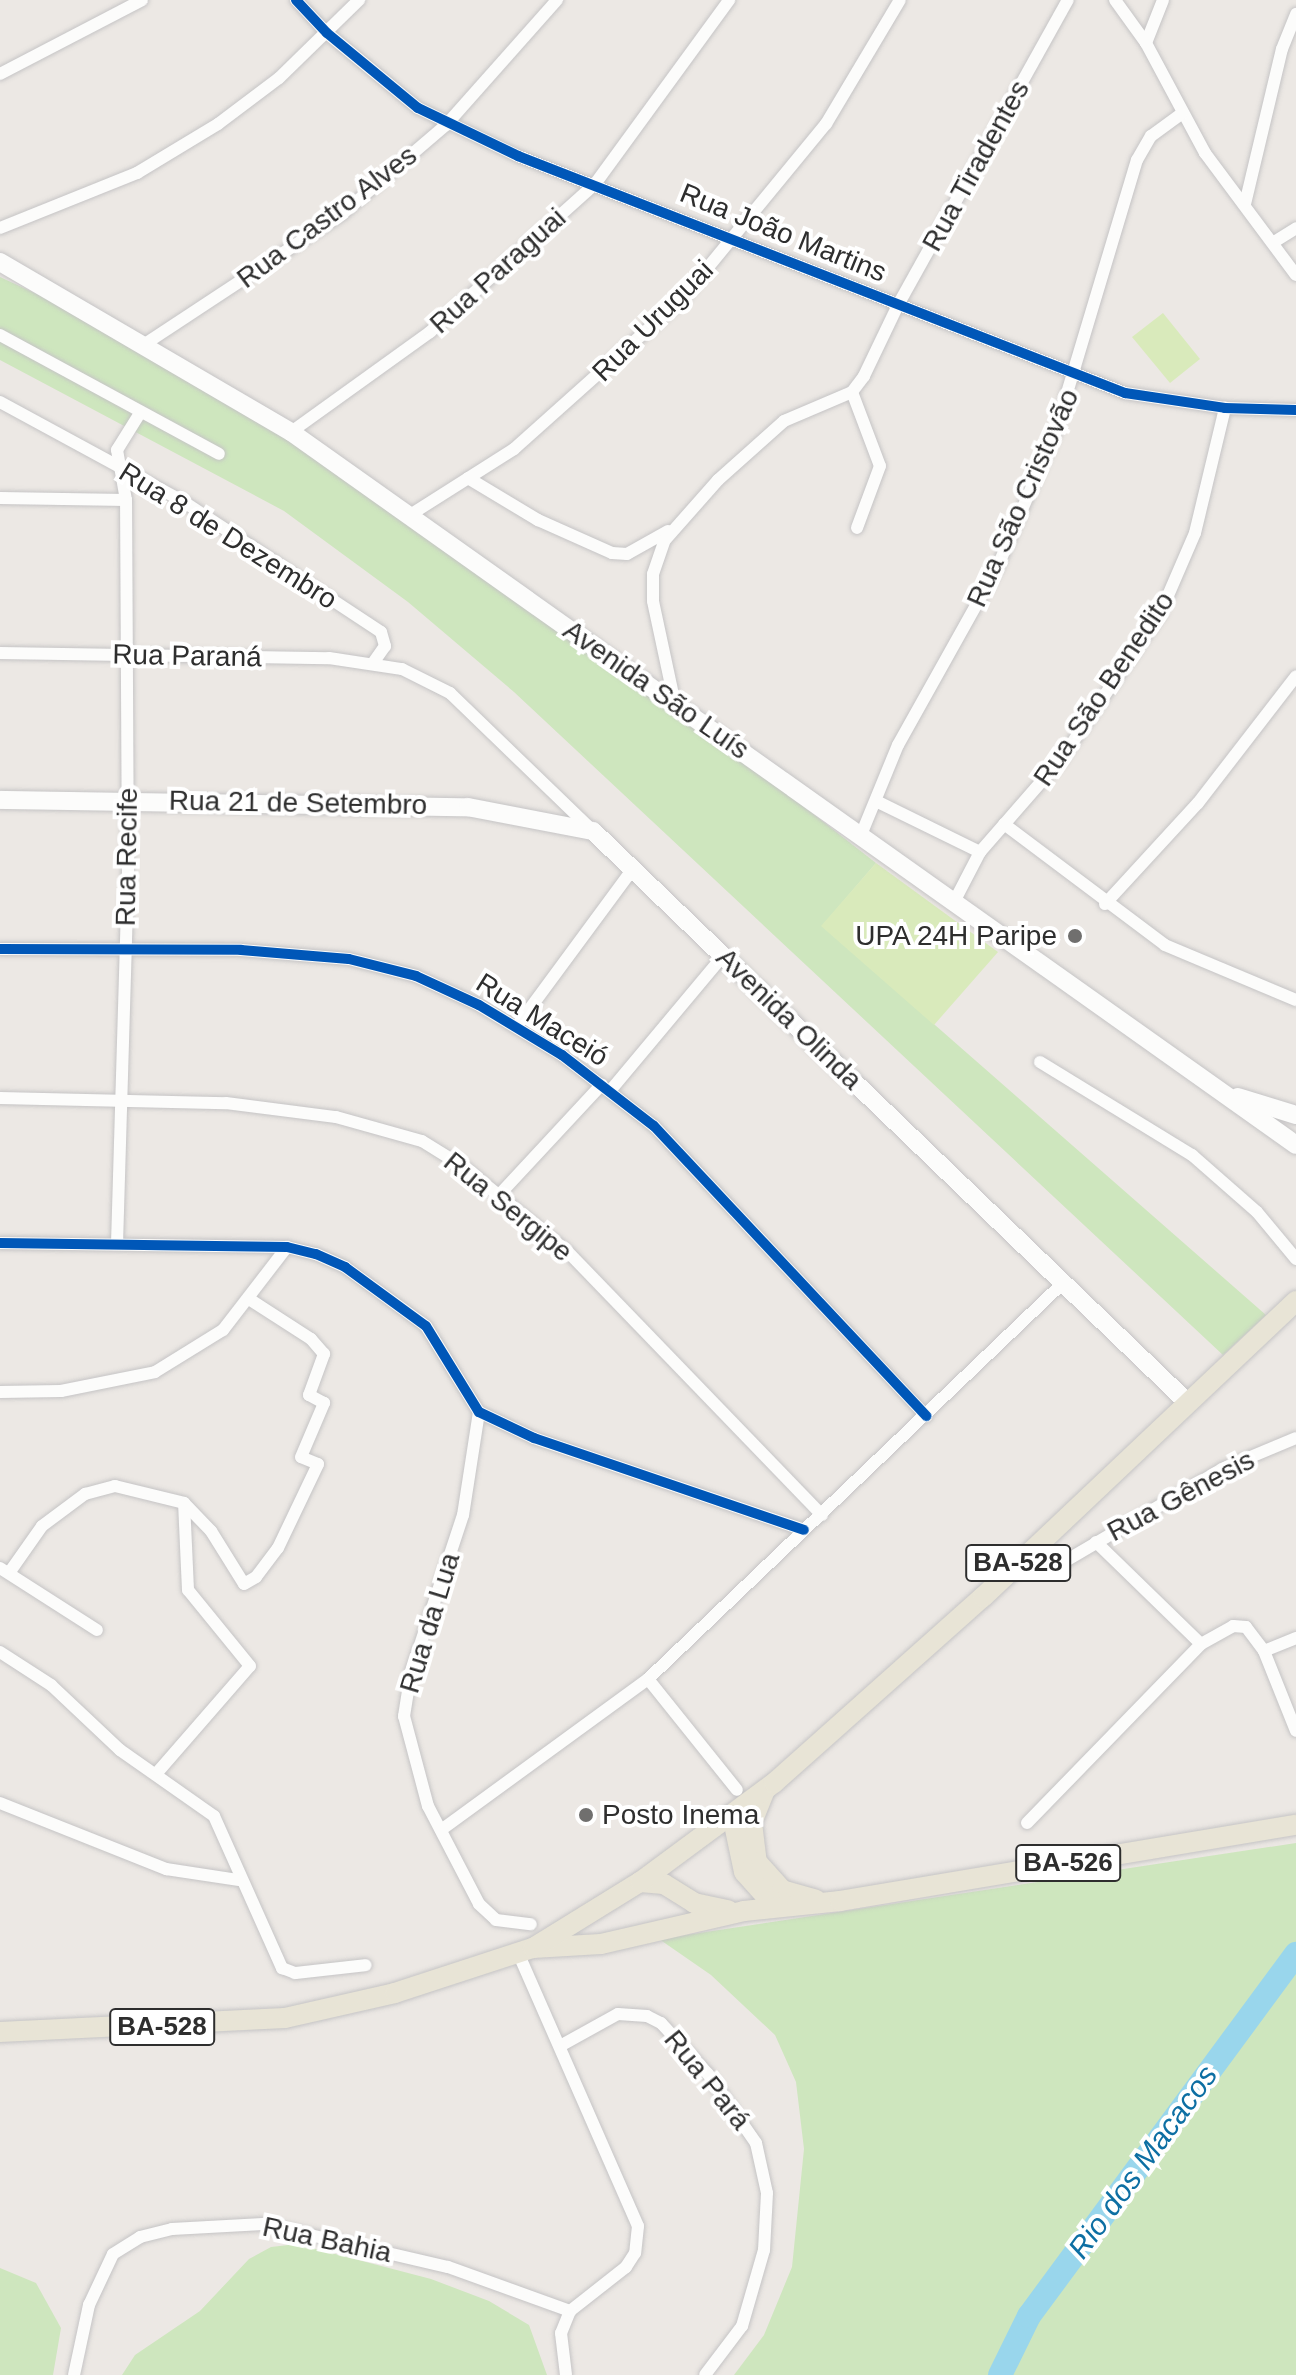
<!DOCTYPE html>
<html>
<head>
<meta charset="utf-8">
<style>
  body { margin:0 }
  #map { position:relative; width:1296px; height:2375px; overflow:hidden; background:#ece8e4; font-family:Helvetica,sans-serif }
  div>[style] { position:absolute }
  [style*='--x'] { left:calc(var(--x)*1px); top:calc(var(--y)*1px); width:calc(var(--w)*1px); rotate:calc(var(--a)*1deg) }
  .green>* { inset:0; background:#cee6be }
  .pitch>* { inset:0; background:#d9eabb }
  .river>* { height:24px; margin:-12px; padding:0 12px; transform-origin:12px; border-radius:12px; background:#99d6ec }
  .roads { filter:drop-shadow(0 0 2px #c5c4c5) drop-shadow(0 0 2px #c5c4c5) }
  .street>* { height:12px; margin:-6px; padding:0 6px; transform-origin:6px; border-radius:6px; background:#fcfcfb }
  .secondary>* { height:18px; margin:-9px; padding:0 9px; transform-origin:9px; border-radius:9px; background:#fcfcfb }
  .primary>* { height:20px; margin:-10px; padding:0 10px; transform-origin:10px; border-radius:10px; background:#e8e4d6 }
  .cycleway>* { height:10px; margin:-5px; padding:0 5px; transform-origin:5px; border-radius:5px; background:#0057b8 }
  .dots>* { width:22px; height:22px; translate:-50% -50%; box-sizing:border-box; border:4px solid #fff; border-radius:50% }
  span { translate:-50% -50%; white-space:nowrap; text-align:center; line-height:1.15; -webkit-text-stroke:8px #fff; paint-order:stroke }
  .shield-label span { padding:2px 6px; background:#fff; border:2px solid; border-radius:6px; -webkit-text-stroke-width:0 }
  .shield-label { font-size:26px; color:#2e2e2e; font-weight:700 }
  .street-label { font-size:28px; color:#2e2e2e }
  .poi-label { font-size:28px; color:#2e2e2e }
  .right { translate:-100% -50%; text-align:right }
  .left { translate:0 -50%; text-align:left }
  .water-label { font-size:30px; color:#0d6fa3; font-style:italic }
</style>
</head>
<body>
<div id="map">
  <div class="green">
    <div style="clip-path:polygon(0 277px,145px 344px,286px 429px,676px 707px,876px 863px,822px 926px,1266px 1315px,1223px 1355px,514px 692px,408px 602px,284px 511px,0 360px)"></div>
    <div style="clip-path:polygon(1296px 1843px,1296px 2375px,734px 2375px,764px 2335px,792px 2267px,804px 2149px,796px 2082px,775px 2035px,711px 1975px,659px 1939px)"></div>
    <div style="clip-path:polygon(297px 2244px,431px 2279px,489px 2301px,529px 2325px,547px 2375px,122px 2375px,135px 2355px,200px 2311px,249px 2259px,271px 2247px)"></div>
    <div style="clip-path:polygon(0 2268px,36px 2283px,61px 2328px,53px 2375px,0 2375px)"></div>
  </div>
  <div class="pitch">
    <div style="clip-path:polygon(1163px 313px,1200px 359px,1170px 383px,1132px 337px)"></div>
    <div style="clip-path:polygon(876px 863px,998px 952px,934px 1025px,821px 926px)"></div>
  </div>
  <div class="river">
    <div style="--x:1000;--y:2375;--w:66;--a:-63.8"></div>
    <div style="--x:1029;--y:2316;--w:450;--a:-53.6"></div>
  </div>
  <div class="roads">
    <div class="street">
      <div style="--x:296;--y:0;--w:45;--a:46.8"></div>
      <div style="--x:327;--y:33;--w:118;--a:39.5"></div>
      <div style="--x:418;--y:108;--w:111;--a:25.6"></div>
      <div style="--x:518;--y:156;--w:652;--a:21.33"></div>
      <div style="--x:1125;--y:393;--w:101;--a:8.5"></div>
      <div style="--x:1225;--y:408;--w:71;--a:1.6"></div>
      <div style="--x:1115;--y:0;--w:53;--a:54.2"></div>
      <div style="--x:1146;--y:43;--w:125;--a:61.8"></div>
      <div style="--x:1205;--y:153;--w:152;--a:53.3"></div>
      <div style="--x:1146;--y:43;--w:46;--a:-68.4"></div>
      <div style="--x:0;--y:74;--w:160;--a:-27.5"></div>
      <div style="--x:1245;--y:204;--w:159;--a:-76.6"></div>
      <div style="--x:1282;--y:49;--w:38;--a:-68"></div>
      <div style="--x:0;--y:228;--w:148;--a:-21.9"></div>
      <div style="--x:137;--y:173;--w:95;--a:-31.2"></div>
      <div style="--x:218;--y:124;--w:76;--a:-37"></div>
      <div style="--x:279;--y:78;--w:112;--a:-44.3"></div>
      <div style="--x:1274;--y:242;--w:26;--a:-32"></div>
      <div style="--x:0;--y:335;--w:249;--a:28.5"></div>
      <div style="--x:145;--y:344;--w:236;--a:-33.4"></div>
      <div style="--x:342;--y:214;--w:137;--a:-40.6"></div>
      <div style="--x:446;--y:125;--w:167;--a:-48.4"></div>
      <div style="--x:852;--y:392;--w:79;--a:69.3"></div>
      <div style="--x:880;--y:466;--w:66;--a:110.4"></div>
      <div style="--x:0;--y:402;--w:209;--a:28.5"></div>
      <div style="--x:184;--y:502;--w:236;--a:33.4"></div>
      <div style="--x:381;--y:632;--w:15;--a:74"></div>
      <div style="--x:385;--y:646;--w:19;--a:125"></div>
      <div style="--x:291;--y:432;--w:171;--a:-35.7"></div>
      <div style="--x:430;--y:332;--w:222;--a:-41.9"></div>
      <div style="--x:595;--y:184;--w:228;--a:-53.9"></div>
      <div style="--x:468;--y:478;--w:82;--a:31"></div>
      <div style="--x:538;--y:520;--w:81;--a:24"></div>
      <div style="--x:612;--y:553;--w:15;--a:4"></div>
      <div style="--x:627;--y:554;--w:47;--a:-29.3"></div>
      <div style="--x:0;--y:498;--w:126;--a:0.9"></div>
      <div style="--x:410;--y:515;--w:123;--a:-32.4"></div>
      <div style="--x:514;--y:449;--w:225;--a:-41.8"></div>
      <div style="--x:682;--y:299;--w:227;--a:-50.6"></div>
      <div style="--x:826;--y:124;--w:144;--a:-59.2"></div>
      <div style="--x:0;--y:653;--w:329;--a:0.9"></div>
      <div style="--x:329;--y:658;--w:74;--a:8.6"></div>
      <div style="--x:402;--y:669;--w:54;--a:26.6"></div>
      <div style="--x:450;--y:693;--w:196;--a:44"></div>
      <div style="--x:675;--y:704;--w:105;--a:-102.1"></div>
      <div style="--x:653;--y:601;--w:27;--a:-90"></div>
      <div style="--x:653;--y:574;--w:36;--a:-71"></div>
      <div style="--x:665;--y:540;--w:80;--a:-48.5"></div>
      <div style="--x:718;--y:480;--w:89;--a:-41.8"></div>
      <div style="--x:784;--y:421;--w:74;--a:-23.1"></div>
      <div style="--x:852;--y:392;--w:20;--a:-53"></div>
      <div style="--x:864;--y:376;--w:79;--a:-64.4"></div>
      <div style="--x:898;--y:305;--w:349;--a:-60.9"></div>
      <div style="--x:876;--y:801;--w:116;--a:26.1"></div>
      <div style="--x:1004;--y:824;--w:201;--a:36.9"></div>
      <div style="--x:1165;--y:945;--w:142;--a:22.8"></div>
      <div style="--x:861;--y:835;--w:97;--a:-67.7"></div>
      <div style="--x:898;--y:745;--w:203;--a:-60.8"></div>
      <div style="--x:997;--y:568;--w:147;--a:-66.8"></div>
      <div style="--x:1055;--y:433;--w:285;--a:-73.3"></div>
      <div style="--x:1137;--y:160;--w:28;--a:-60"></div>
      <div style="--x:1151;--y:136;--w:37;--a:-36"></div>
      <div style="--x:954;--y:902;--w:56;--a:-62.5"></div>
      <div style="--x:980;--y:852;--w:125;--a:-48.9"></div>
      <div style="--x:1062;--y:758;--w:174;--a:-55.8"></div>
      <div style="--x:1160;--y:614;--w:88;--a:-66.6"></div>
      <div style="--x:1195;--y:533;--w:129;--a:-76.5"></div>
      <div style="--x:1105;--y:904;--w:137;--a:-47.4"></div>
      <div style="--x:1198;--y:803;--w:160;--a:-52.3"></div>
      <div style="--x:0;--y:949;--w:241;--a:0.2"></div>
      <div style="--x:241;--y:950;--w:108;--a:4.8"></div>
      <div style="--x:349;--y:959;--w:69;--a:14.2"></div>
      <div style="--x:416;--y:976;--w:69;--a:24.7"></div>
      <div style="--x:479;--y:1005;--w:97;--a:31.1"></div>
      <div style="--x:562;--y:1055;--w:116;--a:37.7"></div>
      <div style="--x:654;--y:1126;--w:398;--a:46.8"></div>
      <div style="--x:517;--y:1026;--w:194;--a:-53.6"></div>
      <div style="--x:1040;--y:1062;--w:178;--a:31.5"></div>
      <div style="--x:1192;--y:1155;--w:86;--a:41.2"></div>
      <div style="--x:1257;--y:1212;--w:61;--a:50.3"></div>
      <div style="--x:610;--y:1091;--w:176;--a:-50.1"></div>
      <div style="--x:0;--y:1098;--w:226;--a:1.3"></div>
      <div style="--x:226;--y:1103;--w:111;--a:7.3"></div>
      <div style="--x:336;--y:1117;--w:89;--a:15.6"></div>
      <div style="--x:422;--y:1141;--w:49;--a:31.8"></div>
      <div style="--x:464;--y:1167;--w:133;--a:39.2"></div>
      <div style="--x:567;--y:1251;--w:367;--a:46"></div>
      <div style="--x:499;--y:1195;--w:151;--a:-47.1"></div>
      <div style="--x:0;--y:1243;--w:287;--a:0.8"></div>
      <div style="--x:287;--y:1247;--w:30;--a:14"></div>
      <div style="--x:316;--y:1254;--w:32;--a:24"></div>
      <div style="--x:345;--y:1267;--w:100;--a:36.1"></div>
      <div style="--x:426;--y:1326;--w:101;--a:58.4"></div>
      <div style="--x:479;--y:1412;--w:61;--a:25.3"></div>
      <div style="--x:534;--y:1438;--w:285;--a:18.8"></div>
      <div style="--x:117;--y:1244;--w:368;--a:-88.3"></div>
      <div style="--x:128;--y:876;--w:376;--a:-90.3"></div>
      <div style="--x:126;--y:500;--w:51;--a:-100.2"></div>
      <div style="--x:117;--y:450;--w:44;--a:-58.1"></div>
      <div style="--x:0;--y:1392;--w:61;--a:-0.9"></div>
      <div style="--x:61;--y:1391;--w:96;--a:-11.4"></div>
      <div style="--x:155;--y:1372;--w:80;--a:-31.7"></div>
      <div style="--x:223;--y:1330;--w:105;--a:-52.4"></div>
      <div style="--x:479;--y:1412;--w:104;--a:98.8"></div>
      <div style="--x:463;--y:1515;--w:165;--a:108.3"></div>
      <div style="--x:411;--y:1672;--w:45;--a:99"></div>
      <div style="--x:404;--y:1716;--w:93;--a:75.1"></div>
      <div style="--x:428;--y:1806;--w:110;--a:62.5"></div>
      <div style="--x:479;--y:1904;--w:23;--a:43"></div>
      <div style="--x:496;--y:1920;--w:35;--a:7"></div>
      <div style="--x:1096;--y:1542;--w:146;--a:44.2"></div>
      <div style="--x:1201;--y:1644;--w:37;--a:-29"></div>
      <div style="--x:1233;--y:1626;--w:13;--a:4"></div>
      <div style="--x:1246;--y:1627;--w:30;--a:53"></div>
      <div style="--x:1264;--y:1651;--w:86;--a:68.2"></div>
      <div style="--x:1021;--y:1560;--w:41;--a:4.2"></div>
      <div style="--x:1062;--y:1563;--w:186;--a:-30.4"></div>
      <div style="--x:1222;--y:1469;--w:80;--a:-22.7"></div>
      <div style="--x:0;--y:1568;--w:115;--a:32.6"></div>
      <div style="--x:9;--y:1573;--w:57;--a:-54.9"></div>
      <div style="--x:42;--y:1526;--w:54;--a:-36.7"></div>
      <div style="--x:85;--y:1494;--w:31;--a:-15"></div>
      <div style="--x:115;--y:1486;--w:71;--a:13.8"></div>
      <div style="--x:184;--y:1503;--w:39;--a:46"></div>
      <div style="--x:211;--y:1531;--w:62;--a:58.1"></div>
      <div style="--x:244;--y:1584;--w:14;--a:-30"></div>
      <div style="--x:256;--y:1577;--w:36;--a:-53"></div>
      <div style="--x:278;--y:1548;--w:93;--a:-64.5"></div>
      <div style="--x:318;--y:1464;--w:18;--a:-158"></div>
      <div style="--x:301;--y:1457;--w:59;--a:-66.9"></div>
      <div style="--x:324;--y:1403;--w:17;--a:-152"></div>
      <div style="--x:309;--y:1395;--w:44;--a:-69.9"></div>
      <div style="--x:324;--y:1354;--w:20;--a:-131"></div>
      <div style="--x:311;--y:1339;--w:74;--a:-147.2"></div>
      <div style="--x:1264;--y:1651;--w:35;--a:-22"></div>
      <div style="--x:0;--y:1652;--w:61;--a:32.9"></div>
      <div style="--x:51;--y:1685;--w:95;--a:43.3"></div>
      <div style="--x:120;--y:1750;--w:115;--a:35.1"></div>
      <div style="--x:214;--y:1816;--w:167;--a:65.9"></div>
      <div style="--x:282;--y:1968;--w:14;--a:21"></div>
      <div style="--x:295;--y:1973;--w:71;--a:-6.4"></div>
      <div style="--x:648;--y:1679;--w:142;--a:51.3"></div>
      <div style="--x:156;--y:1774;--w:143;--a:-49"></div>
      <div style="--x:250;--y:1666;--w:98;--a:-129.2"></div>
      <div style="--x:188;--y:1590;--w:87;--a:-92.6"></div>
      <div style="--x:0;--y:1803;--w:179;--a:21.7"></div>
      <div style="--x:166;--y:1869;--w:74;--a:8.6"></div>
      <div style="--x:1027;--y:1823;--w:250;--a:-45.8"></div>
      <div style="--x:441;--y:1830;--w:256;--a:-36.1"></div>
      <div style="--x:648;--y:1679;--w:574;--a:-43.66"></div>
      <div style="--x:519;--y:1955;--w:296;--a:66.3"></div>
      <div style="--x:638;--y:2226;--w:27;--a:96"></div>
      <div style="--x:635;--y:2253;--w:17;--a:123"></div>
      <div style="--x:626;--y:2267;--w:71;--a:141.8"></div>
      <div style="--x:570;--y:2311;--w:24;--a:112"></div>
      <div style="--x:561;--y:2333;--w:42;--a:83.2"></div>
      <div style="--x:560;--y:2046;--w:66;--a:-28.9"></div>
      <div style="--x:618;--y:2014;--w:29;--a:4"></div>
      <div style="--x:647;--y:2016;--w:16;--a:27"></div>
      <div style="--x:661;--y:2023;--w:69;--a:47.3"></div>
      <div style="--x:708;--y:2074;--w:84;--a:55.2"></div>
      <div style="--x:756;--y:2143;--w:51;--a:77.6"></div>
      <div style="--x:767;--y:2193;--w:57;--a:93"></div>
      <div style="--x:764;--y:2250;--w:79;--a:106.1"></div>
      <div style="--x:742;--y:2326;--w:61;--a:127.1"></div>
      <div style="--x:74;--y:2375;--w:72;--a:-77.9"></div>
      <div style="--x:89;--y:2305;--w:56;--a:-64.8"></div>
      <div style="--x:113;--y:2254;--w:32;--a:-32"></div>
      <div style="--x:140;--y:2237;--w:33;--a:-14"></div>
      <div style="--x:172;--y:2229;--w:91;--a:-3.1"></div>
      <div style="--x:263;--y:2224;--w:190;--a:13.1"></div>
      <div style="--x:448;--y:2267;--w:130;--a:19.8"></div>
    </div>
    <div class="secondary">
      <div style="--x:0;--y:262;--w:337;--a:30.3"></div>
      <div style="--x:291;--y:432;--w:1232;--a:35.35"></div>
      <div style="--x:0;--y:800;--w:468;--a:0.9"></div>
      <div style="--x:468;--y:807;--w:127;--a:10.9"></div>
      <div style="--x:593;--y:831;--w:824;--a:43.87"></div>
      <div style="--x:1238;--y:1097;--w:61;--a:17.2"></div>
    </div>
    <div class="primary">
      <div style="--x:765;--y:1790;--w:35;--a:112"></div>
      <div style="--x:752;--y:1823;--w:39;--a:83"></div>
      <div style="--x:757;--y:1862;--w:38;--a:48"></div>
      <div style="--x:782;--y:1890;--w:35;--a:16"></div>
      <div style="--x:732;--y:1815;--w:58;--a:78.1"></div>
      <div style="--x:744;--y:1872;--w:39;--a:48"></div>
      <div style="--x:770;--y:1901;--w:17;--a:10"></div>
      <div style="--x:640;--y:1882;--w:24;--a:5"></div>
      <div style="--x:664;--y:1884;--w:36;--a:32"></div>
      <div style="--x:694;--y:1903;--w:35;--a:12"></div>
      <div style="--x:533;--y:1948;--w:68;--a:-3.4"></div>
      <div style="--x:601;--y:1944;--w:147;--a:-13"></div>
      <div style="--x:744;--y:1911;--w:97;--a:-5.9"></div>
      <div style="--x:840;--y:1901;--w:462;--a:-9.5"></div>
      <div style="--x:0;--y:2032;--w:285;--a:-2.8"></div>
      <div style="--x:285;--y:2018;--w:113;--a:-12.8"></div>
      <div style="--x:395;--y:1993;--w:145;--a:-18.1"></div>
      <div style="--x:533;--y:1948;--w:126;--a:-31.7"></div>
      <div style="--x:640;--y:1882;--w:167;--a:-36.5"></div>
      <div style="--x:774;--y:1783;--w:280;--a:-41.7"></div>
      <div style="--x:983;--y:1597;--w:431;--a:-43.4"></div>
    </div>
  </div>
  <div class="cycleway">
    <div style="--x:296;--y:0;--w:45;--a:46.8"></div>
    <div style="--x:327;--y:33;--w:118;--a:39.5"></div>
    <div style="--x:418;--y:108;--w:111;--a:25.6"></div>
    <div style="--x:518;--y:156;--w:652;--a:21.33"></div>
    <div style="--x:1125;--y:393;--w:101;--a:8.5"></div>
    <div style="--x:1225;--y:408;--w:71;--a:1.6"></div>
    <div style="--x:0;--y:949;--w:241;--a:0.2"></div>
    <div style="--x:241;--y:950;--w:108;--a:4.8"></div>
    <div style="--x:349;--y:959;--w:69;--a:14.2"></div>
    <div style="--x:416;--y:976;--w:69;--a:24.7"></div>
    <div style="--x:479;--y:1005;--w:97;--a:31.1"></div>
    <div style="--x:562;--y:1055;--w:116;--a:37.7"></div>
    <div style="--x:654;--y:1126;--w:398;--a:46.8"></div>
    <div style="--x:0;--y:1243;--w:287;--a:0.8"></div>
    <div style="--x:287;--y:1247;--w:30;--a:14"></div>
    <div style="--x:316;--y:1254;--w:32;--a:24"></div>
    <div style="--x:345;--y:1267;--w:100;--a:36.1"></div>
    <div style="--x:426;--y:1326;--w:101;--a:58.4"></div>
    <div style="--x:479;--y:1412;--w:61;--a:25.3"></div>
    <div style="--x:534;--y:1438;--w:285;--a:18.8"></div>
  </div>
  <div class="dots">
    <div style="left:1075px;top:936px;background:#706f6e"></div>
    <div style="left:586px;top:1815px;background:#706f6e"></div>
  </div>
  <div class="shield-label">
    <span style="left:1018px;top:1563px">BA-528</span>
    <span style="left:1068px;top:1863px">BA-526</span>
    <span style="left:162px;top:2027px">BA-528</span>
  </div>
  <div class="street-label">
    <span style="left:976px;top:166px;rotate:-61deg">Rua Tiradentes</span>
    <span style="left:327px;top:217px;rotate:-37deg">Rua Castro Alves</span>
    <span style="left:783px;top:233px;rotate:22deg">Rua João Martins</span>
    <span style="left:498px;top:271px;rotate:-42deg">Rua Paraguai</span>
    <span style="left:653px;top:321px;rotate:-45deg">Rua Uruguai</span>
    <span style="left:1023px;top:498px;rotate:-66deg">Rua São Cristovão</span>
    <span style="left:228px;top:536px;rotate:32deg">Rua 8 de Dezembro</span>
    <span style="left:187px;top:656px;rotate:1deg">Rua Paraná</span>
    <span style="left:1104px;top:689px;rotate:-56deg">Rua São Benedito</span>
    <span style="left:656px;top:690px;rotate:35deg">Avenida São Luís</span>
    <span style="left:298px;top:803px;rotate:1deg">Rua 21 de Setembro</span>
    <span style="left:127px;top:857px;rotate:-89deg">Rua Recife</span>
    <span style="left:789px;top:1019px;rotate:44deg">Avenida Olinda</span>
    <span style="left:542px;top:1020px;rotate:32deg">Rua Maceió</span>
    <span style="left:508px;top:1207px;rotate:39deg">Rua Sergipe</span>
    <span style="left:1181px;top:1496px;rotate:-28deg">Rua Gênesis</span>
    <span style="left:430px;top:1623px;rotate:-73deg">Rua da Lua</span>
    <span style="left:707px;top:2080px;rotate:51deg">Rua Pará</span>
    <span style="left:327px;top:2240px;rotate:12deg">Rua Bahia</span>
  </div>
  <div class="poi-label">
    <span class="right" style="left:1057px;top:936px">UPA 24H Paripe</span>
    <span class="left" style="left:602px;top:1815px">Posto Inema</span>
  </div>
  <div class="water-label">
    <span style="left:1143px;top:2162px;rotate:-54deg">Rio dos Macacos</span>
  </div>
</div>
</body>
</html>
